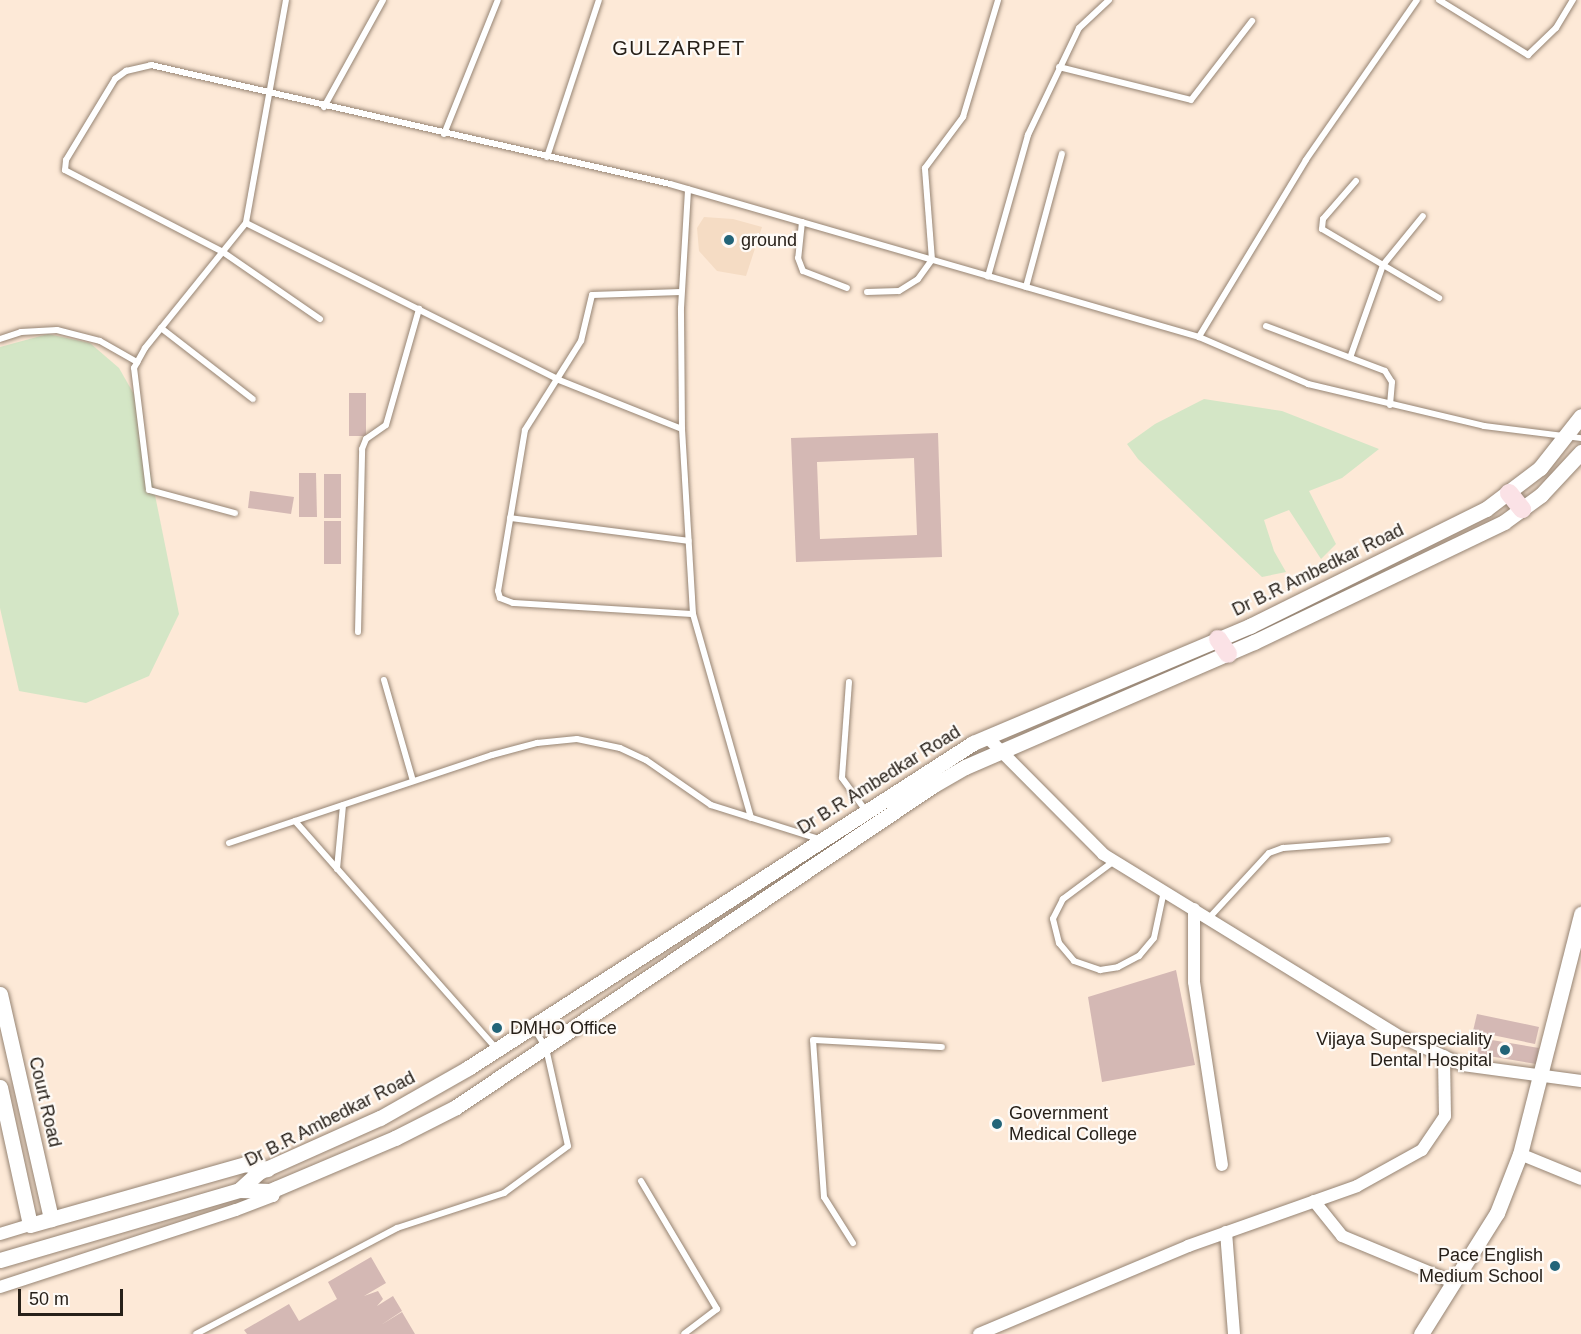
<!DOCTYPE html>
<html>
<head>
<meta charset="utf-8">
<style>
  body { margin:0 }
  #map { position:relative; width:1581px; height:1334px; overflow:hidden; background:#fde9d7; font-family:Helvetica,sans-serif }
  div>[style] { position:absolute }
  [style*='--x'] { left:calc(var(--x)*1px); top:calc(var(--y)*1px); width:calc(var(--w)*1px); rotate:calc(var(--a)*1deg) }
  .built>* { inset:0; background:#f5dcc4 }
  .green>* { inset:0; background:#d4e6c6 }
  .building>* { inset:0; background:#d4b8b4 }
  .roads { filter:drop-shadow(0 0 2px #968473) drop-shadow(0 0 2px #968473) }
  .service>* { height:6px; margin:-3px; padding:0 3px; transform-origin:3px; border-radius:3px; background:#fff }
  .minor>* { height:12px; margin:-6px; padding:0 6px; transform-origin:6px; border-radius:6px; background:#fff }
  .tertiary>* { height:15px; margin:-7.5px; padding:0 7.5px; transform-origin:7.5px; border-radius:7.5px; background:#fff }
  .secondary>* { height:18px; margin:-9px; padding:0 9px; transform-origin:9px; border-radius:9px; background:#fbe2e6 }
  .dots>* { width:16px; height:16px; translate:-50% -50%; box-sizing:border-box; border:3px solid #fefaf6; border-radius:50% }
  span { translate:-50% -50%; white-space:nowrap; text-align:center; line-height:1.15; -webkit-text-stroke:4.5px #fefaf6; paint-order:stroke }
  .poi-label { font-size:18px; color:#272019 }
  .left { translate:0 -50%; text-align:left }
  .right { translate:-100% -50%; text-align:right }
  .street-label { font-size:18px; color:#272019 }
  .neighbourhood-label { font-size:20px; color:#272019; letter-spacing:1.5px }
  .scale { position:absolute; left:18px; top:1289px; width:105px; height:27px; box-sizing:border-box; border:3px solid #272019; border-top:0; padding-left:8px; font-size:18px; line-height:21px; white-space:nowrap; color:#272019; -webkit-text-stroke:4px #fefaf6; paint-order:stroke }
</style>
</head>
<body>
<div id="map">
  <div class="built">
    <div style="clip-path:polygon(704px 217px,733px 219px,762px 227px,746px 276px,717px 271px,699px 251px,697px 228px)"></div>
  </div>
  <div class="green">
    <div style="clip-path:polygon(48px 334px,90px 343px,119px 368px,135px 396px,179px 614px,149px 676px,86px 703px,19px 691px,0 608px,0 347px)"></div>
    <div style="clip-path:polygon(1204px 399px,1282px 411px,1379px 449px,1342px 478px,1309px 491px,1336px 544px,1321px 559px,1289px 510px,1264px 520px,1274px 551px,1286px 572px,1262px 577px,1138px 459px,1127px 444px,1155px 424px)"></div>
  </div>
  <div class="building">
    <div style="clip-path:polygon(349px 393px,366px 393px,366px 436px,349px 436px)"></div>
    <div style="clip-path:polygon(evenodd,938px 433px,942px 557px,796px 562px,791px 438px,938px 433px,914px 458px,917px 535px,820px 539px,817px 462px,914px 458px)"></div>
    <div style="clip-path:polygon(299px 473px,316px 473px,317px 517px,299px 517px)"></div>
    <div style="clip-path:polygon(324px 474px,341px 474px,341px 518px,324px 518px)"></div>
    <div style="clip-path:polygon(250px 491px,294px 497px,291px 514px,248px 508px)"></div>
    <div style="clip-path:polygon(324px 521px,341px 521px,341px 564px,324px 564px)"></div>
    <div style="clip-path:polygon(1176px 970px,1195px 1065px,1102px 1082px,1088px 997px)"></div>
    <div style="clip-path:polygon(1477px 1014px,1539px 1027px,1535px 1044px,1473px 1031px)"></div>
    <div style="clip-path:polygon(1480px 1038px,1539px 1048px,1536px 1064px,1477px 1054px)"></div>
    <div style="clip-path:polygon(371px 1257px,386px 1283px,364px 1296px,378px 1291px,383px 1299px,377px 1306px,393px 1296px,402px 1311px,381px 1325px,402px 1312px,415px 1334px,247px 1334px,244px 1330px,289px 1304px,299px 1321px,337px 1299px,328px 1282px)"></div>
  </div>
  <div class="roads">
    <div class="service">
      <div style="--x:286;--y:0;--w:227;--a:100.2"></div>
      <div style="--x:246;--y:223;--w:350;--a:26.6"></div>
      <div style="--x:559;--y:380;--w:132;--a:21.7"></div>
      <div style="--x:682;--y:429;--w:185;--a:86.6"></div>
      <div style="--x:693;--y:614;--w:212;--a:74.1"></div>
      <div style="--x:1109;--y:0;--w:41;--a:137"></div>
      <div style="--x:1079;--y:28;--w:119;--a:115.5"></div>
      <div style="--x:1028;--y:135;--w:147;--a:105.8"></div>
      <div style="--x:988;--y:276;--w:220;--a:16.1"></div>
      <div style="--x:1417;--y:0;--w:195;--a:124.8"></div>
      <div style="--x:1306;--y:160;--w:207;--a:121.2"></div>
      <div style="--x:1199;--y:337;--w:119;--a:23.3"></div>
      <div style="--x:1308;--y:384;--w:181;--a:13.4"></div>
      <div style="--x:1484;--y:426;--w:98;--a:7.1"></div>
      <div style="--x:1439;--y:0;--w:105;--a:31.7"></div>
      <div style="--x:1528;--y:55;--w:39;--a:-44"></div>
      <div style="--x:1556;--y:28;--w:33;--a:-59"></div>
      <div style="--x:1059;--y:67;--w:136;--a:14"></div>
      <div style="--x:1191;--y:100;--w:100;--a:-52.3"></div>
      <div style="--x:324;--y:107;--w:122;--a:-61.1"></div>
      <div style="--x:444;--y:134;--w:144;--a:-68.1"></div>
      <div style="--x:547;--y:157;--w:165;--a:-71.7"></div>
      <div style="--x:1356;--y:181;--w:50;--a:131"></div>
      <div style="--x:1323;--y:219;--w:10;--a:96"></div>
      <div style="--x:1322;--y:229;--w:136;--a:30.5"></div>
      <div style="--x:802;--y:222;--w:36;--a:96"></div>
      <div style="--x:798;--y:258;--w:14;--a:69"></div>
      <div style="--x:803;--y:271;--w:47;--a:21.1"></div>
      <div style="--x:1026;--y:287;--w:138;--a:-74.9"></div>
      <div style="--x:681;--y:292;--w:89;--a:178.1"></div>
      <div style="--x:592;--y:295;--w:47;--a:103.4"></div>
      <div style="--x:581;--y:341;--w:105;--a:122.2"></div>
      <div style="--x:525;--y:430;--w:163;--a:99.5"></div>
      <div style="--x:498;--y:591;--w:7;--a:74"></div>
      <div style="--x:500;--y:598;--w:14;--a:21"></div>
      <div style="--x:513;--y:603;--w:180;--a:3.5"></div>
      <div style="--x:867;--y:292;--w:32;--a:-2"></div>
      <div style="--x:899;--y:291;--w:22;--a:-32"></div>
      <div style="--x:918;--y:279;--w:24;--a:-54"></div>
      <div style="--x:932;--y:260;--w:92;--a:-94.4"></div>
      <div style="--x:925;--y:168;--w:64;--a:-53.3"></div>
      <div style="--x:963;--y:117;--w:122;--a:-73.3"></div>
      <div style="--x:320;--y:319;--w:118;--a:-145.4"></div>
      <div style="--x:223;--y:252;--w:178;--a:-152.6"></div>
      <div style="--x:65;--y:170;--w:10;--a:-84"></div>
      <div style="--x:66;--y:160;--w:95;--a:-58.8"></div>
      <div style="--x:115;--y:79;--w:14;--a:-36"></div>
      <div style="--x:126;--y:71;--w:26;--a:-13"></div>
      <div style="--x:151;--y:65;--w:532;--a:12.91"></div>
      <div style="--x:670;--y:184;--w:331;--a:16.1"></div>
      <div style="--x:1266;--y:326;--w:127;--a:20.7"></div>
      <div style="--x:1385;--y:371;--w:13;--a:58"></div>
      <div style="--x:1392;--y:382;--w:23;--a:95"></div>
      <div style="--x:161;--y:328;--w:116;--a:37.7"></div>
      <div style="--x:0;--y:339;--w:22;--a:-18"></div>
      <div style="--x:21;--y:332;--w:36;--a:-3"></div>
      <div style="--x:57;--y:330;--w:44;--a:14.3"></div>
      <div style="--x:100;--y:341;--w:43;--a:29.6"></div>
      <div style="--x:1351;--y:355;--w:96;--a:-70.4"></div>
      <div style="--x:1383;--y:265;--w:63;--a:-50.8"></div>
      <div style="--x:682;--y:429;--w:121;--a:-90.5"></div>
      <div style="--x:681;--y:308;--w:119;--a:-86.6"></div>
      <div style="--x:235;--y:513;--w:89;--a:-165"></div>
      <div style="--x:149;--y:490;--w:123;--a:-97"></div>
      <div style="--x:134;--y:368;--w:23;--a:-61"></div>
      <div style="--x:145;--y:348;--w:161;--a:-51.1"></div>
      <div style="--x:510;--y:518;--w:180;--a:7.3"></div>
      <div style="--x:358;--y:632;--w:183;--a:-88.7"></div>
      <div style="--x:362;--y:449;--w:11;--a:-68"></div>
      <div style="--x:366;--y:439;--w:24;--a:-35"></div>
      <div style="--x:386;--y:425;--w:121;--a:-74.1"></div>
      <div style="--x:384;--y:680;--w:105;--a:74"></div>
      <div style="--x:849;--y:682;--w:96;--a:94.2"></div>
      <div style="--x:842;--y:778;--w:39;--a:54"></div>
      <div style="--x:295;--y:821;--w:305;--a:48.5"></div>
      <div style="--x:229;--y:843;--w:277;--a:-18.5"></div>
      <div style="--x:492;--y:755;--w:47;--a:-14.9"></div>
      <div style="--x:537;--y:743;--w:40;--a:-5.7"></div>
      <div style="--x:577;--y:739;--w:44;--a:11.8"></div>
      <div style="--x:620;--y:748;--w:29;--a:25"></div>
      <div style="--x:646;--y:760;--w:79;--a:34.7"></div>
      <div style="--x:711;--y:805;--w:113;--a:17.5"></div>
      <div style="--x:1114;--y:861;--w:64;--a:143.3"></div>
      <div style="--x:1063;--y:899;--w:22;--a:117"></div>
      <div style="--x:1053;--y:919;--w:25;--a:76"></div>
      <div style="--x:1059;--y:943;--w:23;--a:50"></div>
      <div style="--x:1074;--y:961;--w:28;--a:19"></div>
      <div style="--x:1100;--y:970;--w:18;--a:-9"></div>
      <div style="--x:1118;--y:967;--w:24;--a:-28"></div>
      <div style="--x:1139;--y:956;--w:23;--a:-50"></div>
      <div style="--x:1154;--y:938;--w:48;--a:-78"></div>
      <div style="--x:337;--y:869;--w:64;--a:-84.6"></div>
      <div style="--x:1209;--y:918;--w:88;--a:-47.3"></div>
      <div style="--x:1269;--y:853;--w:15;--a:-20"></div>
      <div style="--x:1283;--y:848;--w:105;--a:-4.4"></div>
      <div style="--x:641;--y:1181;--w:149;--a:59.3"></div>
      <div style="--x:717;--y:1309;--w:41;--a:142.9"></div>
      <div style="--x:853;--y:1243;--w:54;--a:-122.2"></div>
      <div style="--x:824;--y:1197;--w:157;--a:-94"></div>
      <div style="--x:813;--y:1040;--w:129;--a:3.1"></div>
      <div style="--x:196;--y:1334;--w:227;--a:-27.8"></div>
      <div style="--x:397;--y:1228;--w:113;--a:-18.1"></div>
      <div style="--x:504;--y:1193;--w:79;--a:-36.3"></div>
      <div style="--x:568;--y:1146;--w:100;--a:-102.7"></div>
      <div style="--x:546;--y:1048;--w:26;--a:-121"></div>
    </div>
    <div class="minor">
      <div style="--x:987;--y:737;--w:165;--a:45.2"></div>
      <div style="--x:1103;--y:854;--w:350;--a:31.6"></div>
      <div style="--x:1401;--y:1037;--w:68;--a:24.3"></div>
      <div style="--x:1463;--y:1065;--w:119;--a:7.7"></div>
      <div style="--x:1194;--y:909;--w:73;--a:90"></div>
      <div style="--x:1194;--y:982;--w:185;--a:81.3"></div>
      <div style="--x:1520;--y:1154;--w:66;--a:22.3"></div>
      <div style="--x:1314;--y:1201;--w:45;--a:51.3"></div>
      <div style="--x:1342;--y:1236;--w:120;--a:22.5"></div>
      <div style="--x:1226;--y:1232;--w:102;--a:85.5"></div>
      <div style="--x:0;--y:1234;--w:31;--a:-17"></div>
      <div style="--x:0;--y:1287;--w:248;--a:-18.1"></div>
      <div style="--x:236;--y:1210;--w:40;--a:-21"></div>
      <div style="--x:273;--y:1196;--w:9;--a:-69"></div>
      <div style="--x:979;--y:1334;--w:227;--a:-22.8"></div>
      <div style="--x:1188;--y:1246;--w:179;--a:-19.5"></div>
      <div style="--x:1357;--y:1186;--w:74;--a:-29"></div>
      <div style="--x:1422;--y:1150;--w:41;--a:-55.9"></div>
      <div style="--x:1445;--y:1116;--w:60;--a:-91"></div>
    </div>
    <div class="tertiary">
      <div style="--x:0;--y:994;--w:231;--a:77.2"></div>
      <div style="--x:0;--y:1087;--w:141;--a:77.7"></div>
      <div style="--x:30;--y:1225;--w:223;--a:-15.8"></div>
      <div style="--x:245;--y:1164;--w:23;--a:13"></div>
      <div style="--x:239;--y:1190;--w:31;--a:2"></div>
      <div style="--x:270;--y:1191;--w:136;--a:-23"></div>
      <div style="--x:395;--y:1138;--w:68;--a:-26.9"></div>
      <div style="--x:456;--y:1107;--w:574;--a:-33.99"></div>
      <div style="--x:932;--y:786;--w:38;--a:-30"></div>
      <div style="--x:965;--y:767;--w:315;--a:-23.4"></div>
      <div style="--x:1254;--y:642;--w:277;--a:-25.6"></div>
      <div style="--x:1504;--y:522;--w:46;--a:-36.1"></div>
      <div style="--x:1541;--y:495;--w:59;--a:-47.1"></div>
      <div style="--x:0;--y:1260;--w:249;--a:-16.3"></div>
      <div style="--x:239;--y:1190;--w:27;--a:-42"></div>
      <div style="--x:259;--y:1172;--w:133;--a:-24.1"></div>
      <div style="--x:380;--y:1118;--w:101;--a:-29.6"></div>
      <div style="--x:468;--y:1068;--w:601;--a:-32.76"></div>
      <div style="--x:973;--y:743;--w:301;--a:-22.9"></div>
      <div style="--x:1250;--y:626;--w:263;--a:-26.4"></div>
      <div style="--x:1486;--y:509;--w:68;--a:-37.2"></div>
      <div style="--x:1540;--y:468;--w:66;--a:-51.7"></div>
      <div style="--x:1421;--y:1334;--w:143;--a:-57.9"></div>
      <div style="--x:1497;--y:1213;--w:63;--a:-68.7"></div>
      <div style="--x:1520;--y:1154;--w:248;--a:-75.7"></div>
    </div>
    <div class="secondary">
      <div style="--x:1509;--y:493;--w:21;--a:51"></div>
      <div style="--x:1218;--y:639;--w:18;--a:56"></div>
    </div>
  </div>
  <div class="dots">
    <div style="left:729px;top:240px;background:#226478"></div>
    <div style="left:497px;top:1028px;background:#226478"></div>
    <div style="left:1505px;top:1050px;background:#226478"></div>
    <div style="left:997px;top:1124px;background:#226478"></div>
    <div style="left:1555px;top:1266px;background:#226478"></div>
  </div>
  <div class="poi-label">
    <span class="left" style="left:741px;top:240px">ground</span>
    <span class="left" style="left:510px;top:1028px">DMHO Office</span>
    <span class="right" style="left:1492px;top:1050px">Vijaya Superspeciality<br>Dental Hospital</span>
    <span class="left" style="left:1009px;top:1124px">Government<br>Medical College</span>
    <span class="right" style="left:1543px;top:1266px">Pace English<br>Medium School</span>
  </div>
  <div class="street-label">
    <span style="left:1318px;top:570px;rotate:-26deg">Dr B.R Ambedkar Road</span>
    <span style="left:879px;top:780px;rotate:-32deg">Dr B.R Ambedkar Road</span>
    <span style="left:45px;top:1102px;rotate:77deg">Court Road</span>
    <span style="left:330px;top:1119px;rotate:-27deg">Dr B.R Ambedkar Road</span>
  </div>
  <div class="neighbourhood-label">
    <span style="left:679px;top:48px">GULZARPET</span>
  </div>
  <div class="scale">50 m</div>
</div>
</body>
</html>
